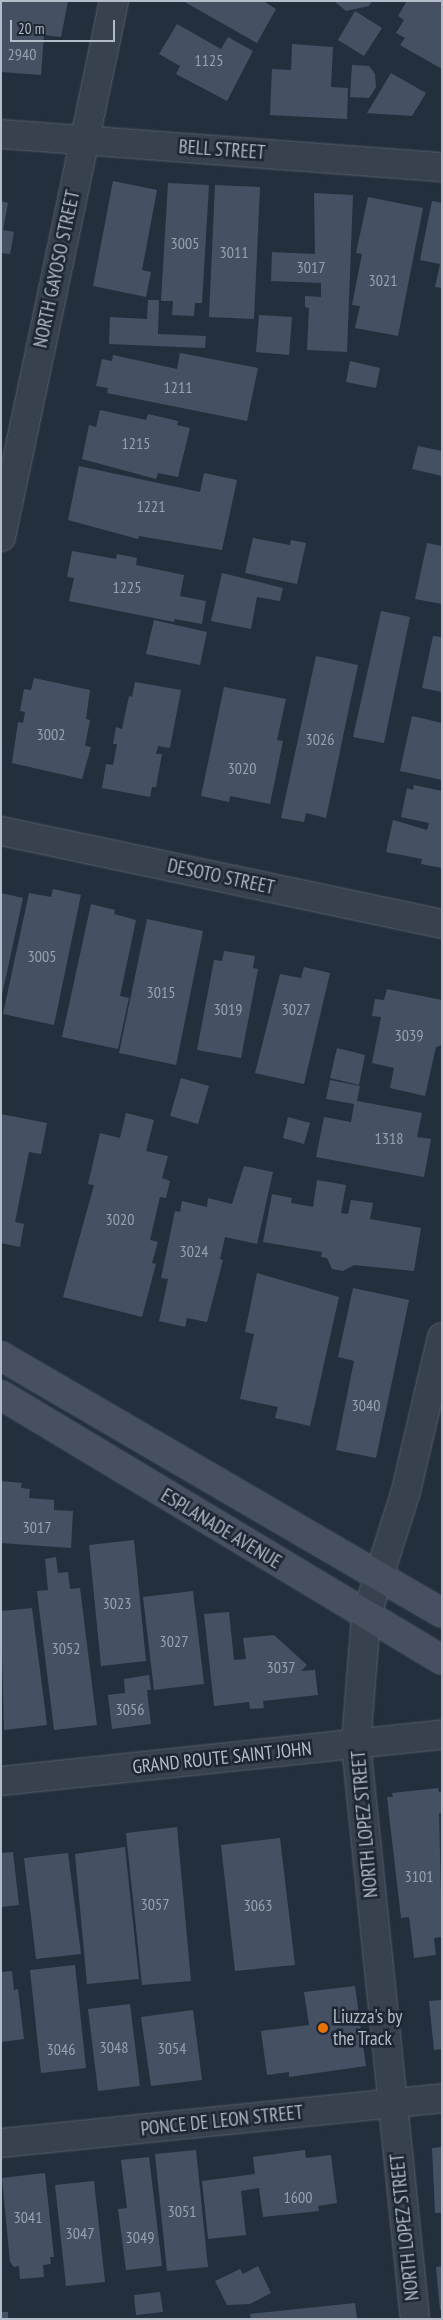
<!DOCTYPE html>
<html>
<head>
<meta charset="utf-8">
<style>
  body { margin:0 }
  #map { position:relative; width:443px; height:2320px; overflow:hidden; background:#242f3e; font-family:"PT Sans Narrow",sans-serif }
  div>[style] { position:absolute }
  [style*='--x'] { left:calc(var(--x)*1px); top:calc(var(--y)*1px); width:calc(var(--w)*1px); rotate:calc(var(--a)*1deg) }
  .building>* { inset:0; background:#455162 }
  .roads { filter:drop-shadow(0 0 1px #565f6c) drop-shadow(0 0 1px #565f6c) }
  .street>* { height:28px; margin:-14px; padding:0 14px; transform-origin:14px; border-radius:14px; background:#38414e }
  .secondary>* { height:28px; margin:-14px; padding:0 14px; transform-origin:14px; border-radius:14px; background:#465061 }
  .dots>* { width:14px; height:14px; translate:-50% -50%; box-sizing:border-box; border:2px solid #1d2633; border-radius:50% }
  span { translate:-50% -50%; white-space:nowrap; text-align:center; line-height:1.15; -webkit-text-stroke:5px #1d2633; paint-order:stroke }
  .number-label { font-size:16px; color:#98a1af }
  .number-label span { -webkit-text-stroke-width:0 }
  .street-label { font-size:19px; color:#b4bcc9 }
  .poi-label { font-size:19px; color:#b4bcc9 }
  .left { translate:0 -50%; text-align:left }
  .frame { position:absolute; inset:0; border:2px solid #b4bcc9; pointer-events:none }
  .scale { position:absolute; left:10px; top:20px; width:105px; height:22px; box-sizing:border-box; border:2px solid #b4bcc9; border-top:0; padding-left:6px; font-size:15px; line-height:18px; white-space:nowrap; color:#b4bcc9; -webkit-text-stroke:4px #1d2633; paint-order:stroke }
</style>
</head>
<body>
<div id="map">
  <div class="building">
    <div style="clip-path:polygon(1px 1px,68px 1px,61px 37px,44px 35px,41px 75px,1px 72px)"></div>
    <div style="clip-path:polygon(183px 1px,263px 1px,276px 9px,257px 43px)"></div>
    <div style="clip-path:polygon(334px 1px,372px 1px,369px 6px,346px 11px)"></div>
    <div style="clip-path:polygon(407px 1px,442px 1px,442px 69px,400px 45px,405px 38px,396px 33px,404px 20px,398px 16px)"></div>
    <div style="clip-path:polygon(355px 11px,382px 28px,364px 56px,338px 40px)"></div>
    <div style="clip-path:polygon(177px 24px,221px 49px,228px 37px,253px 51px,227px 101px,176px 74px,180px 66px,159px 54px)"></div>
    <div style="clip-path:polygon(292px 44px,333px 47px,331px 87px,348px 88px,347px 119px,270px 115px,272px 69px,291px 70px)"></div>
    <div style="clip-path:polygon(352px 65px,369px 66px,375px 74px,376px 87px,369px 98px,350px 97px)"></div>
    <div style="clip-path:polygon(391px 73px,426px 93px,412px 116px,367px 113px)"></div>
    <div style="clip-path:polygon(113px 181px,157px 190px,142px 270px,151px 272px,146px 297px,93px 286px)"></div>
    <div style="clip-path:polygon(168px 183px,209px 185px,202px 303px,195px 303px,194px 316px,172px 315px,173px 301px,161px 301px)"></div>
    <div style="clip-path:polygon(215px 185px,260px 187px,254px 319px,209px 317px)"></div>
    <div style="clip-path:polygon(314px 193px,353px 195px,347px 352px,307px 350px,309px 308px,305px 307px,305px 296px,321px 297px,321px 283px,271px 281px,272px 252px,315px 254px)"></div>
    <div style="clip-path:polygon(368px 197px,423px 208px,398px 336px,355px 328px,360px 306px,352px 305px,362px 254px,356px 253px)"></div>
    <div style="clip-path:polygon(1px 201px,8px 203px,3px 230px,14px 232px,10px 254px,1px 253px)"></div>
    <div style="clip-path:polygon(432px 201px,442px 203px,442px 288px,435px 287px,440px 264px,420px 260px)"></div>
    <div style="clip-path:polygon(148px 300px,159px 300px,158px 334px,206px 336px,205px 348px,109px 344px,110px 317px,147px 319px)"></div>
    <div style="clip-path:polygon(259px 315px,292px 317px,289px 355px,256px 352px)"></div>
    <div style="clip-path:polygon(180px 353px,258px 368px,247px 421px,107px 393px,108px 388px,96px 386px,102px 359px,112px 361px,113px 355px,177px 369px)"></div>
    <div style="clip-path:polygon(350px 361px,380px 368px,376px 388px,346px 382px)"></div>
    <div style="clip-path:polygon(100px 410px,146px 420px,148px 414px,178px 421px,177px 425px,190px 428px,178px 477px,158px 473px,156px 479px,82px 459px,89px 425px,96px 427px)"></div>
    <div style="clip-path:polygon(418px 446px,442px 451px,442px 476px,412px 469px)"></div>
    <div style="clip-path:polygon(79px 466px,200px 492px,204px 473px,237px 480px,222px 550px,139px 536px,138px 539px,68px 520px)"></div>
    <div style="clip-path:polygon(253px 538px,290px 545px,291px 540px,306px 543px,297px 584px,245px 573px)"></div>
    <div style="clip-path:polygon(427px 543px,442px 546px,442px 604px,415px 599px)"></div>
    <div style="clip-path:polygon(72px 551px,116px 559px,117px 554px,137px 558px,136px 565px,184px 575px,180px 596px,206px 601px,202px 624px,175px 619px,174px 622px,69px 601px,74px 578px,67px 577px)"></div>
    <div style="clip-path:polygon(222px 573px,283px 588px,280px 601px,257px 597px,251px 629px,211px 621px)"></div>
    <div style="clip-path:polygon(381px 611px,410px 617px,384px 743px,353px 737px)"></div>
    <div style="clip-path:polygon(154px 620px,207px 632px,200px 665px,146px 654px)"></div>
    <div style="clip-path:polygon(433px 636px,442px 637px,442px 692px,422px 688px)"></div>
    <div style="clip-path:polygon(316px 656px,358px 665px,326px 818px,306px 813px,304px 822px,281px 818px)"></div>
    <div style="clip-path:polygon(34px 678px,90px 690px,86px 719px,90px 720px,85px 746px,91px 747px,82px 779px,12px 763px,18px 722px,23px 723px,25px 712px,20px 711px,24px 689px,31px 690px)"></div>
    <div style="clip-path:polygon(135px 682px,181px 690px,170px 748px,158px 746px,156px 754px,162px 754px,156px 787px,152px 787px,150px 797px,102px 788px,106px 764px,113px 765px,117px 744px,113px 744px,116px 727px,122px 729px,129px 696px,132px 697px)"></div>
    <div style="clip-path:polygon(224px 687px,286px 699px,277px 740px,283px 741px,270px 804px,230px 796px,229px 802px,201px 796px)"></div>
    <div style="clip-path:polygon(412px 716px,442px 723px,442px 780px,400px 771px)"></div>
    <div style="clip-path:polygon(414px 785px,442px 791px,442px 868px,421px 864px,422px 859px,386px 852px,393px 820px,427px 830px,429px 823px,401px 817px,407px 788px,413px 790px)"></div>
    <div style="clip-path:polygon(53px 889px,81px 895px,54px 1025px,3px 1014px,29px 893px,51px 897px)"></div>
    <div style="clip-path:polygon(1px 893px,23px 898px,2px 995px,1px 995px)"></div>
    <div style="clip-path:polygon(91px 904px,115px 910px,114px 914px,136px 920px,120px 996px,129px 998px,118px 1049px,62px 1037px)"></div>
    <div style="clip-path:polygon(147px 919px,203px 931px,176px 1065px,119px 1053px)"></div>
    <div style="clip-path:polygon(224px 951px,255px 956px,253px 968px,258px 969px,241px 1058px,197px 1050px,214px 960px,222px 961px)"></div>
    <div style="clip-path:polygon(304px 967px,330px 973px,304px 1084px,255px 1073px,280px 974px,301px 978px)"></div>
    <div style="clip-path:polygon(387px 989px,442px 1000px,442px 1045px,436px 1047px,425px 1096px,390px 1088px,394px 1068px,372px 1063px,381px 1017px,372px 1016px,375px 999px,384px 1000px)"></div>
    <div style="clip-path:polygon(337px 1048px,365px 1055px,359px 1085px,330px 1078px)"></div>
    <div style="clip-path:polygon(181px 1078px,209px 1086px,198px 1124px,170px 1116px)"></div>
    <div style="clip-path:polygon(330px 1080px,360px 1086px,357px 1101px,422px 1113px,417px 1137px,431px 1139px,424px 1177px,316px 1157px,324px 1117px,351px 1122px,354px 1104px,326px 1099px)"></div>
    <div style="clip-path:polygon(126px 1113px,154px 1120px,146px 1151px,168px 1156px,162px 1178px,170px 1181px,166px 1198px,160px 1197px,150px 1240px,158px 1242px,152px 1263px,156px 1264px,142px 1317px,63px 1297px,94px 1185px,88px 1184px,100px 1133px,120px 1138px)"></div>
    <div style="clip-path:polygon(1px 1114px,47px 1123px,41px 1154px,29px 1152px,15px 1222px,24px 1224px,20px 1247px,1px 1243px)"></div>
    <div style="clip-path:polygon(288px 1117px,310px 1123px,304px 1144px,283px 1138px)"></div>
    <div style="clip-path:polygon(244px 1166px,273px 1172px,257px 1244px,225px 1237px,220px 1259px,223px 1260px,207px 1322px,187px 1318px,185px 1327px,159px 1321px,168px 1279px,161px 1278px,175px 1211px,180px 1212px,182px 1201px,207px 1207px,208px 1198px,232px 1204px)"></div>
    <div style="clip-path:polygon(317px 1180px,346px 1185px,341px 1213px,348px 1214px,351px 1200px,373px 1203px,370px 1219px,421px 1228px,414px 1271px,354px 1265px,343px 1271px,332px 1269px,327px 1258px,321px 1257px,322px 1252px,263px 1242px,272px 1194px,292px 1198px,291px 1203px,313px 1207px)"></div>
    <div style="clip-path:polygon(257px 1273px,339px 1297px,310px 1426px,275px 1418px,278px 1407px,240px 1399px,254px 1334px,245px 1332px)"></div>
    <div style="clip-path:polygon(353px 1288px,409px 1300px,376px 1458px,336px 1450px,354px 1361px,338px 1357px)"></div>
    <div style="clip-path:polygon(1px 1481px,22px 1483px,21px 1488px,30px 1489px,29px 1498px,54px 1500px,54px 1510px,73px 1511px,71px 1548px,1px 1543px)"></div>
    <div style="clip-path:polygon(134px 1540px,146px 1661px,101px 1666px,89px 1545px)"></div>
    <div style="clip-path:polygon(56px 1557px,58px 1573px,68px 1572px,70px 1589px,80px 1588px,97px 1725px,54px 1730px,37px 1591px,48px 1590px,45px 1559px)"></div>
    <div style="clip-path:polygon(193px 1591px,204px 1684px,154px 1690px,143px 1597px)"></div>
    <div style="clip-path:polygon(32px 1608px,47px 1725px,4px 1730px,1px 1611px)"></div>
    <div style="clip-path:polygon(229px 1612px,234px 1660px,246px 1659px,243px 1638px,274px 1635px,307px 1665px,301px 1671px,315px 1670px,318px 1695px,263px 1701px,264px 1708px,250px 1709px,249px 1702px,214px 1706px,204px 1614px)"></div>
    <div style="clip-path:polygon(149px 1675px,151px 1690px,147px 1690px,151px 1724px,112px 1729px,108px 1695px,125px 1693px,124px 1679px)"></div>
    <div style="clip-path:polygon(438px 1788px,439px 1792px,442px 1792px,442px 1813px,439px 1813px,442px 1937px,434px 1938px,436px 1955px,414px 1958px,409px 1917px,401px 1918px,387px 1797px,393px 1797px,392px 1793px)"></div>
    <div style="clip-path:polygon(177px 1827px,191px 1981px,142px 1985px,126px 1833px)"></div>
    <div style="clip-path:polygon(280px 1838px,295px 1965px,235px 1971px,221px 1845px)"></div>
    <div style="clip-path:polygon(125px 1847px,139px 1979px,87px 1984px,75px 1854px)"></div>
    <div style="clip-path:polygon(13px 1852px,19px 1905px,1px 1907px,1px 1853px)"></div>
    <div style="clip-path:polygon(68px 1853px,81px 1954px,36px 1959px,24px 1858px)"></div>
    <div style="clip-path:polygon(75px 1965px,86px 2068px,41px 2073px,30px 1970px)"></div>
    <div style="clip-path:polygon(12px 1971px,14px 1990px,18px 1989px,24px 2039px,1px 2042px,1px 1972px)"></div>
    <div style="clip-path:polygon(355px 1986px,366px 2066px,289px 2077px,289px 2072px,267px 2075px,261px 2031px,309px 2025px,304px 1992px)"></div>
    <div style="clip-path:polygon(442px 2000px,442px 2049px,434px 2050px,429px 2001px)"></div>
    <div style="clip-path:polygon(130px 2004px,140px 2086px,98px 2091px,88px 2009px)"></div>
    <div style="clip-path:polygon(193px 2010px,202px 2080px,151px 2086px,141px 2017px)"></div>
    <div style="clip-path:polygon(442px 2147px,442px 2213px,435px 2213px,432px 2148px)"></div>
    <div style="clip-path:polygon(196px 2150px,208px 2267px,167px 2271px,155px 2154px)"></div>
    <div style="clip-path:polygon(305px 2150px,306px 2158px,331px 2155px,337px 2203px,318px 2206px,319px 2211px,263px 2217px,259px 2188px,241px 2191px,246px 2235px,208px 2239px,202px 2181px,255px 2174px,253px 2157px)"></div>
    <div style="clip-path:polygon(149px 2157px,162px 2266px,126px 2270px,118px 2209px,127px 2208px,121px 2160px)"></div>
    <div style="clip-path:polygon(45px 2173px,54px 2257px,50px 2257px,51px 2264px,43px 2265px,44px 2277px,20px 2279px,19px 2266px,14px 2267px,10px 2262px,2px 2178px)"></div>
    <div style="clip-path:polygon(94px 2181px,105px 2282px,66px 2286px,55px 2185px)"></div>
    <div style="clip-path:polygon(258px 2266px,271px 2293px,250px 2304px,227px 2305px,215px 2281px,240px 2269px,243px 2274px)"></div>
    <div style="clip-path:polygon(442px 2266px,442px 2310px,440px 2310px,436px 2267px)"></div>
    <div style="clip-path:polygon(160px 2292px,163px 2312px,136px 2315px,134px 2295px)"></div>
    <div style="clip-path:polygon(355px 2303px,357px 2319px,251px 2319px,250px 2314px)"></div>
    <div style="clip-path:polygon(1px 2312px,8px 2312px,8px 2319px,1px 2319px)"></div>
  </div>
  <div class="roads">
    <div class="street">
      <div style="--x:1;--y:134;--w:442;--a:4.3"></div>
      <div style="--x:1;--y:537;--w:548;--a:-78.1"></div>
      <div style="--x:1;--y:831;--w:451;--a:11.9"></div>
      <div style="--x:1;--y:1781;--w:443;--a:-6"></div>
      <div style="--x:1;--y:2143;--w:443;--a:-5.8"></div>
      <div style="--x:415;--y:2319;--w:578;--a:-95.86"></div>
      <div style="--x:356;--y:1744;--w:127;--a:-85.5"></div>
      <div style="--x:366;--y:1617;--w:132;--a:-72.4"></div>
      <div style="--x:406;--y:1491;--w:158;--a:-76.8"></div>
    </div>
    <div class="secondary">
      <div style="--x:1;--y:1356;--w:510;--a:30.23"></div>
      <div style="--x:1;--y:1395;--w:514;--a:31"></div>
    </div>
  </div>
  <div class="dots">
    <div style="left:323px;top:2028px;background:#e8710a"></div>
  </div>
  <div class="number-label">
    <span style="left:22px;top:54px">2940</span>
    <span style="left:209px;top:60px">1125</span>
    <span style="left:185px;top:243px">3005</span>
    <span style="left:234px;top:252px">3011</span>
    <span style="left:311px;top:267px">3017</span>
    <span style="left:383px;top:280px">3021</span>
    <span style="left:178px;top:387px">1211</span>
    <span style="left:136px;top:443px">1215</span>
    <span style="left:151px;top:506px">1221</span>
    <span style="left:127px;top:587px">1225</span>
    <span style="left:51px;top:734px">3002</span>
    <span style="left:320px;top:739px">3026</span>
    <span style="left:242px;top:768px">3020</span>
    <span style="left:42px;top:956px">3005</span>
    <span style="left:161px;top:992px">3015</span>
    <span style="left:228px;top:1009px">3019</span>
    <span style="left:296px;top:1009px">3027</span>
    <span style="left:409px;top:1035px">3039</span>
    <span style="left:389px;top:1138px">1318</span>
    <span style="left:120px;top:1219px">3020</span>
    <span style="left:194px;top:1251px">3024</span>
    <span style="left:366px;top:1405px">3040</span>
    <span style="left:37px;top:1527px">3017</span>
    <span style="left:117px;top:1603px">3023</span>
    <span style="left:174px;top:1641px">3027</span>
    <span style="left:66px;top:1648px">3052</span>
    <span style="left:281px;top:1667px">3037</span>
    <span style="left:130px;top:1709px">3056</span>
    <span style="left:419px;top:1876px">3101</span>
    <span style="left:155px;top:1904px">3057</span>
    <span style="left:258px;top:1905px">3063</span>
    <span style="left:114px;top:2047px">3048</span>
    <span style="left:172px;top:2048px">3054</span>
    <span style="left:61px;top:2049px">3046</span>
    <span style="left:298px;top:2197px">1600</span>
    <span style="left:182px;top:2211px">3051</span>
    <span style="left:28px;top:2217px">3041</span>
    <span style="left:80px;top:2233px">3047</span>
    <span style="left:140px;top:2237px">3049</span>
  </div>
  <div class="street-label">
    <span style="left:222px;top:150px;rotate:4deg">BELL STREET</span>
    <span style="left:57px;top:269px;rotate:-78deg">NORTH GAYOSO STREET</span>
    <span style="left:221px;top:877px;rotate:12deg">DESOTO STREET</span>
    <span style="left:221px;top:1529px;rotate:31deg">ESPLANADE AVENUE</span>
    <span style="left:222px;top:1758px;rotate:-6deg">GRAND ROUTE SAINT JOHN</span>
    <span style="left:365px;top:1824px;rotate:-95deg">NORTH LOPEZ STREET</span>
    <span style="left:222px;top:2121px;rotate:-6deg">PONCE DE LEON STREET</span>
    <span style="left:405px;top:2227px;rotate:-96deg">NORTH LOPEZ STREET</span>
  </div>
  <div class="poi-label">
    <span class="left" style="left:333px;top:2028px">Liuzza's by<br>the Track</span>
  </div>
  <div class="frame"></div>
  <div class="scale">20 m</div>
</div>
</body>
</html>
